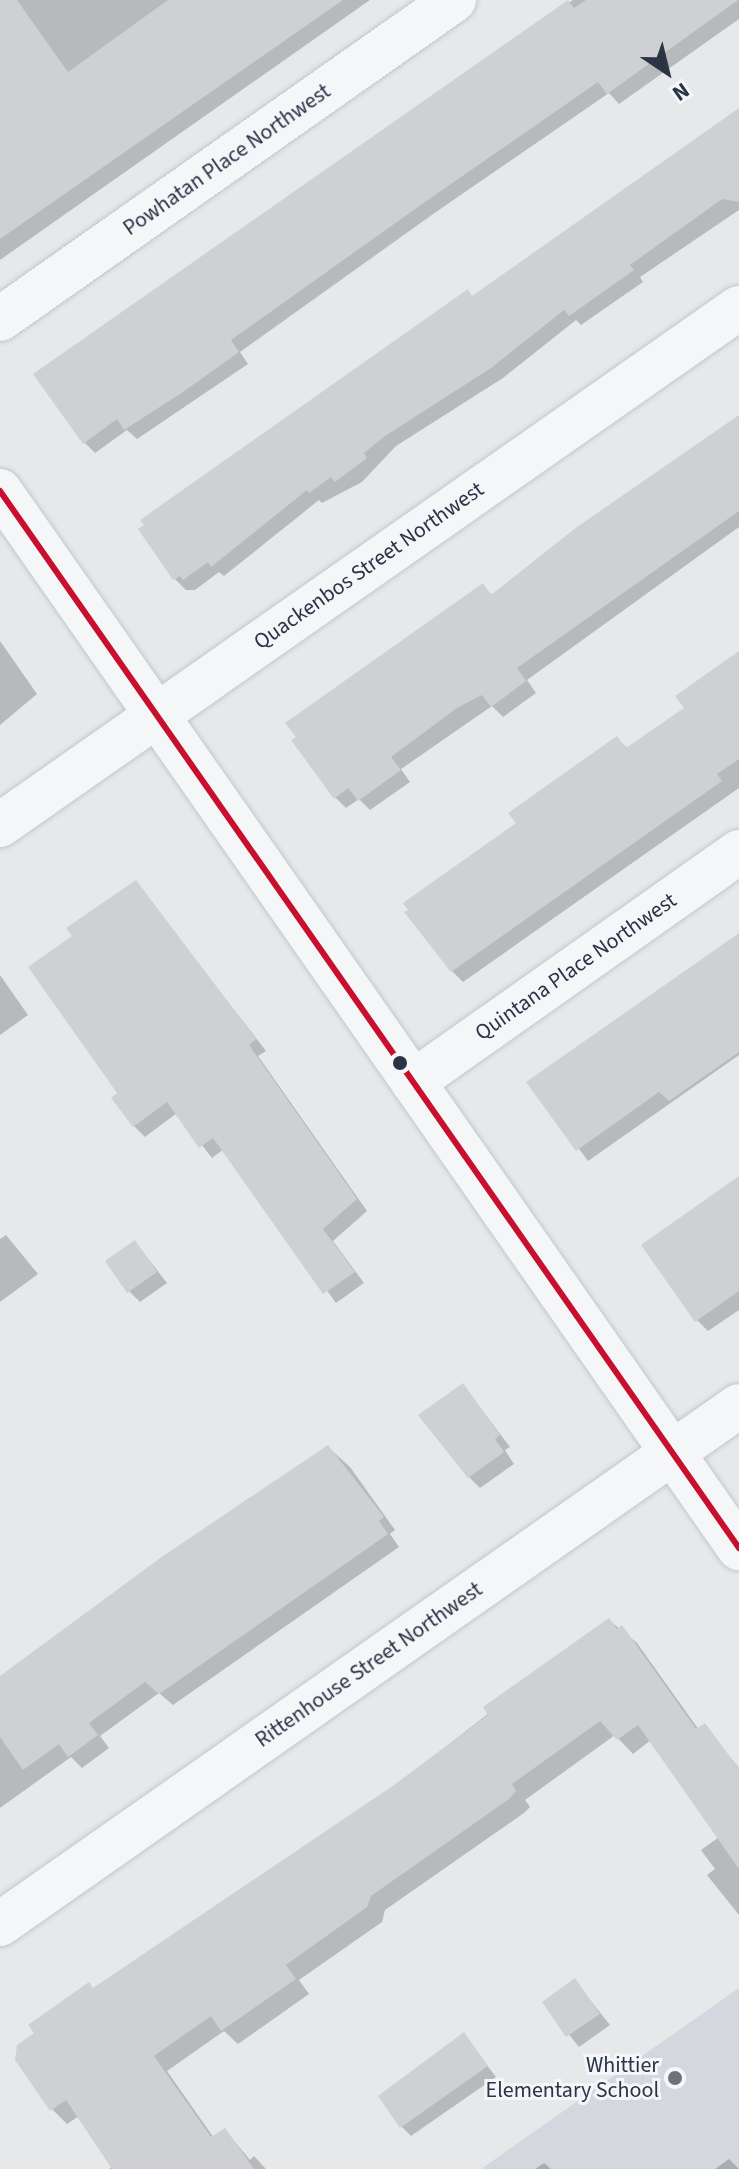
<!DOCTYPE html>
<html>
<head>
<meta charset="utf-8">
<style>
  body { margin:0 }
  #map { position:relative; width:739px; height:2169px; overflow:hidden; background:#e6e8ea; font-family:"Source Sans 3",sans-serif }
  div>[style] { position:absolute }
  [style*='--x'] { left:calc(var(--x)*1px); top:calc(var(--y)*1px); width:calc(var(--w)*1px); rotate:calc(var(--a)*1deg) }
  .built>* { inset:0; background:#d4d7dd }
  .shadow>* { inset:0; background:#0003 }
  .building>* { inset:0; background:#ced0d3 }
  .roads { filter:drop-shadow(0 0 2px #c4c6c8) drop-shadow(0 0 2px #c4c6c8) }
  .minor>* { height:44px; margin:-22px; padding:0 22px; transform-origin:22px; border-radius:22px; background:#f5f6f7 }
  .bus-1>* { height:6px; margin:-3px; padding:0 3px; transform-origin:3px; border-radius:3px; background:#c8102e }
  .dots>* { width:22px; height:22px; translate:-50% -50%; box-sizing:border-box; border:4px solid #f4f6f9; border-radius:50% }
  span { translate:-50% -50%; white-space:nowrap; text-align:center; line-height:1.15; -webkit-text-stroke:6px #f4f6f9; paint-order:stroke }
  .street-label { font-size:22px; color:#2b3445 }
  .poi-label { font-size:22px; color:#2b3445 }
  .right { translate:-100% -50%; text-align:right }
  .north { position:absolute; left:627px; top:32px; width:80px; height:80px; -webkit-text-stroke:6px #f4f6f9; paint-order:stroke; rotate:145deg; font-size:22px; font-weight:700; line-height:32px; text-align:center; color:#2b3445 }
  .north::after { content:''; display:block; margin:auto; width:28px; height:36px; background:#2b3445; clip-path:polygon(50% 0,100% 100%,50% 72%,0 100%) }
</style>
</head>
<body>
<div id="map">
  <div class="built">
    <div style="clip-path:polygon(739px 1988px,739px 2169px,481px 2169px)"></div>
  </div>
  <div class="shadow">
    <div style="clip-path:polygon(0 0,370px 0,0 260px)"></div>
    <div style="clip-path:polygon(573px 0,739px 0,739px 19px,619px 104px,609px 93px,436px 212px,240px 352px,248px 364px,137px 439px,127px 430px,95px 453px,84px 442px,36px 375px)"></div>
    <div style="clip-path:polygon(739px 112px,739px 210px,640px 277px,643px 282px,581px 325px,576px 320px,503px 378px,396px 446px,362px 482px,322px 503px,319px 500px,224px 576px,219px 572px,195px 590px,186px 590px,175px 579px,141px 530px)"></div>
    <div style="clip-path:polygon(739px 418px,739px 527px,527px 680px,536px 693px,503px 717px,492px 706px,401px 769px,410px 782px,370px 810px,359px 799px,346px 808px,335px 797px,483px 586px,493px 596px)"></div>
    <div style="clip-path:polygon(0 641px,37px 694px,0 725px)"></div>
    <div style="clip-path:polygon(739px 653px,739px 788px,463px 982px,452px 971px,519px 824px,617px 738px,628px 749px,687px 708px)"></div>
    <div style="clip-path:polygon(136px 883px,266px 1051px,258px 1056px,367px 1211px,333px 1241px,364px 1283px,336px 1303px,224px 1149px,212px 1158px,177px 1113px,145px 1137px,134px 1126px,75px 937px)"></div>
    <div style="clip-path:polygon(739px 934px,739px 1055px,588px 1161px,529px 1082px)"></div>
    <div style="clip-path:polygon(0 975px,28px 1015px,0 1035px)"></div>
    <div style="clip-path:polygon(739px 1178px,739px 1310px,708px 1331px,697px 1320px)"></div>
    <div style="clip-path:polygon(6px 1235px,38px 1274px,0 1302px,0 1239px)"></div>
    <div style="clip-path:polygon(135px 1242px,167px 1283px,140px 1302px,129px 1291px)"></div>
    <div style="clip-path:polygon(472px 1397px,510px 1447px,505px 1450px,514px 1464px,480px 1488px,469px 1477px)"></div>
    <div style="clip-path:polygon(328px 1447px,350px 1467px,395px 1530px,390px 1534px,399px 1547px,173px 1705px,159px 1693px,100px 1736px,109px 1748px,82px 1768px,71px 1757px,0 1808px,0 1679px,249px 1498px,253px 1501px)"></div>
    <div style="clip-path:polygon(609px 1620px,637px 1643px,699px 1730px,705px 1726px,739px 1768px,739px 1915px,707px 1875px,715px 1869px,701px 1850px,719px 1837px,651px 1740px,633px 1754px,615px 1735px,525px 1800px,530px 1807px,524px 1813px,385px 1910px,382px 1922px,299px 1980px,309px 1994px,238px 2044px,224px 2031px,167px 2071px,214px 2138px,225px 2130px,250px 2160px,254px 2156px,266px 2169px,109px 2169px,113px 2166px,79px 2116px,67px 2124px,52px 2109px,94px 1990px,395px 1786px)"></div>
    <div style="clip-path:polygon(575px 1981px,610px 2025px,579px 2047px,544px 2003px)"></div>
    <div style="clip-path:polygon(464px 2035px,496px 2077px,411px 2136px,401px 2126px)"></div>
    <div style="clip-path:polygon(729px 2159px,739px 2169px,715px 2169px)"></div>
    <div style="clip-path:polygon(544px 2163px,551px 2169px,535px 2169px)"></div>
  </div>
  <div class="building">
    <div style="clip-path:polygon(0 0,17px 0,68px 72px,168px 0,343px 0,0 239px)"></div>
    <div style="clip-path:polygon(568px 0,574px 8px,586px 0,738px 0,607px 94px,598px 82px,425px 202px,231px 340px,239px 352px,183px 392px,124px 430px,117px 419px,83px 444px,33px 374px)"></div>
    <div style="clip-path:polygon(739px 108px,739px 202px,722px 199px,630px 265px,634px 270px,569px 316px,564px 310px,491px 368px,385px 436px,364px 453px,367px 458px,335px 482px,331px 477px,309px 493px,307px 490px,211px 567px,208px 562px,183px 580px,180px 576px,173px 580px,138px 529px,144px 525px,140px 520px,468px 289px,472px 296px)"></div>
    <div style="clip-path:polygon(739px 415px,739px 511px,517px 668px,526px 681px,491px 707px,482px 695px,457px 708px,391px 757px,401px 770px,358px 801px,348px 788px,334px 799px,291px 740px,296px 737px,285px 723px,483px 583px,491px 595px,577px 527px)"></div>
    <div style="clip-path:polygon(739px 651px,739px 759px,717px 774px,722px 781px,451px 972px,404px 912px,408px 910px,403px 903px,516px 823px,508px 813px,617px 736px,626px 748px,684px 708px,675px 696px)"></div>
    <div style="clip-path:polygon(136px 880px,256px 1039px,249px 1045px,357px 1199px,323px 1229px,355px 1272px,323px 1294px,213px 1138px,199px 1148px,167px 1102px,133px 1127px,111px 1098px,117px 1093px,28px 967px,72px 936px,66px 928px)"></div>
    <div style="clip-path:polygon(739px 933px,739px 1052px,669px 1101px,659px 1092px,576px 1151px,526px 1082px)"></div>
    <div style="clip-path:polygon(739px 1176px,739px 1291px,695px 1322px,641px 1245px)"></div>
    <div style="clip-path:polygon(135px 1240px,157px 1272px,127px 1293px,105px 1261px)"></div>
    <div style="clip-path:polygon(463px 1383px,500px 1435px,495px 1439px,504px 1452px,468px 1478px,418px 1415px)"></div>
    <div style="clip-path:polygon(328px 1445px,384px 1517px,379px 1521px,388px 1534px,159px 1694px,145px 1682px,89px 1723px,98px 1735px,68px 1757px,59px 1744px,23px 1770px,0 1737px,0 1676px,163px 1556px)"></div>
    <div style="clip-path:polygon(609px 1618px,617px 1629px,622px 1625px,696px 1729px,705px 1723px,739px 1769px,739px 1869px,638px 1725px,617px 1740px,600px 1721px,512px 1784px,516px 1791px,509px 1799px,371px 1896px,367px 1907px,286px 1965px,296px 1979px,221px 2031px,211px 2016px,154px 2056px,211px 2137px,225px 2128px,254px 2169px,112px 2169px,66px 2100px,50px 2111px,15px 2060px,17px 2045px,34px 2033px,28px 2025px,89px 1982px,93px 1988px,394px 1785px,488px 1715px,483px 1707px)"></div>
    <div style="clip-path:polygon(575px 1978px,600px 2014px,566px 2037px,542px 2002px)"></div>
    <div style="clip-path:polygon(464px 2032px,488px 2066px,400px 2128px,378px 2096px)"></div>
  </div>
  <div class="roads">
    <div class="minor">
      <div style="--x:0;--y:319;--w:555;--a:-35.09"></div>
      <div style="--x:0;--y:491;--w:1290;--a:55.04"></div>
      <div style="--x:0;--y:825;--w:902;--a:-34.98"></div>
      <div style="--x:413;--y:1082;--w:399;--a:-35.2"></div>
      <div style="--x:0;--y:1924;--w:902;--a:-35.03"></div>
    </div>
  </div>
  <div class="bus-1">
    <div style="--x:0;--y:491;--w:1290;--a:55.04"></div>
  </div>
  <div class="dots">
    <div style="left:400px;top:1063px;background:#2b3445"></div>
    <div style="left:675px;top:2078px;background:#6c737f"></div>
  </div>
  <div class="street-label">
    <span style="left:227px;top:160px;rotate:-35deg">Powhatan Place Northwest</span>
    <span style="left:369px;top:566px;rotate:-35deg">Quackenbos Street Northwest</span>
    <span style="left:576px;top:967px;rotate:-35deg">Quintana Place Northwest</span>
    <span style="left:369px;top:1665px;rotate:-35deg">Rittenhouse Street Northwest</span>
  </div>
  <div class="poi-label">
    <span class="right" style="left:659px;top:2078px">Whittier<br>Elementary School</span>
  </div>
  <div class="north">N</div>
</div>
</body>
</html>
